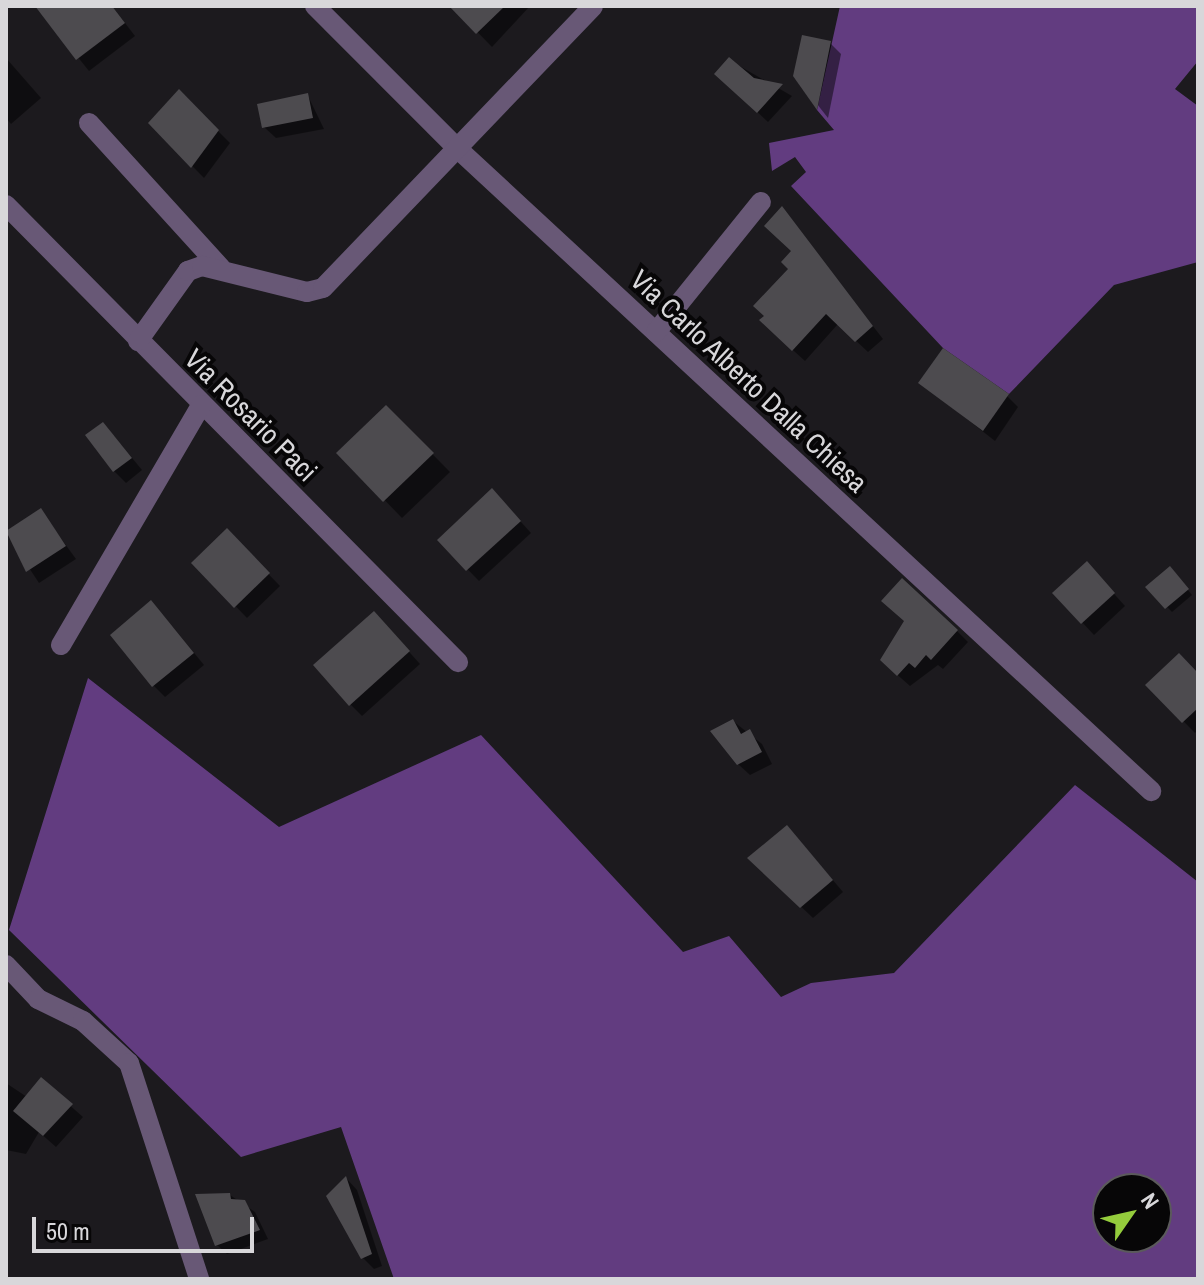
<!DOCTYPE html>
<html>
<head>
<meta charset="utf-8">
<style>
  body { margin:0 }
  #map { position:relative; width:1204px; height:1285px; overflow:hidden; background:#1c1a1e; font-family:"Archivo Narrow",sans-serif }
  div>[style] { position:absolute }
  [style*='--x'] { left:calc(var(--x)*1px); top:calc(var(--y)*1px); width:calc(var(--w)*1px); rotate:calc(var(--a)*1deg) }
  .forest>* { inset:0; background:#623c80 }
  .shadow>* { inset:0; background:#0007 }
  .building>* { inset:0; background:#4d4b4f }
  .street>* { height:20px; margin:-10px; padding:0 10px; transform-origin:10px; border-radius:10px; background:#685876 }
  span { translate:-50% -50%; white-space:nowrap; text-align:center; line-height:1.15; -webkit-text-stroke:8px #070607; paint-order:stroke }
  .street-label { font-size:28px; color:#d8d7da }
  .frame { position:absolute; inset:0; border:8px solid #d8d7da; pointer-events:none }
  .north { position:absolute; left:1092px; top:1173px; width:80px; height:80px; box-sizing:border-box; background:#070607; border:2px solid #5b5a5b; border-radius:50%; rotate:56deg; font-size:22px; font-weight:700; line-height:32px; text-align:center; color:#d8d7da }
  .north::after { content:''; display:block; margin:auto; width:28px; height:36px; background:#94cc3c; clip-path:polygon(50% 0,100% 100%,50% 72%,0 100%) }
  .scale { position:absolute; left:32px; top:1217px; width:222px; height:36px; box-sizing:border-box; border:4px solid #d8d7da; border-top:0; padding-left:10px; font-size:24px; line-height:28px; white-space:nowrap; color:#d8d7da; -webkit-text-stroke:6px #070607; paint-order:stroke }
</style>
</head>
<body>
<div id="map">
  <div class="forest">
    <div style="clip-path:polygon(840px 6px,1198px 6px,1198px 61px,1175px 89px,1198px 106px,1198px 262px,1114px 285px,1009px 394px,943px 348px,791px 186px,806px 172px,795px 157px,772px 171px,769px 143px,834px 130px,817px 110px)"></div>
    <div style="clip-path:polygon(evenodd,88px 678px,279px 827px,481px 735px,683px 952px,729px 936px,781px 997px,811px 983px,894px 973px,1075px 785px,1198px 882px,1198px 1279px,394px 1279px,341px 1127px,241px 1157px,9px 930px,88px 678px,1108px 1189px,1156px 1189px,1156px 1237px,1108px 1237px,1108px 1189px)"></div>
  </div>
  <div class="shadow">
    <div style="clip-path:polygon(54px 6px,112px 6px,135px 36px,89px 71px,43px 14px)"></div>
    <div style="clip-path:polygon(452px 6px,530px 6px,492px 47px)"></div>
    <div style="clip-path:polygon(830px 43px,841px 54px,828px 118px,795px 76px)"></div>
    <div style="clip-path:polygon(6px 58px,41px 98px,11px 124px,6px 118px)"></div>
    <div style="clip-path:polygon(729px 60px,792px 96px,768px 122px,727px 84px)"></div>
    <div style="clip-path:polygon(179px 92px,230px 143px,204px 178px,150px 123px)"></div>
    <div style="clip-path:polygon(308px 96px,324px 129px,276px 138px,264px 127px)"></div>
    <div style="clip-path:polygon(782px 209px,883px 339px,868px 352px,838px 324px,805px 361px,773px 332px,793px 251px)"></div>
    <div style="clip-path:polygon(921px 383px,1007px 396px,1018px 407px,995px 441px)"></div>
    <div style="clip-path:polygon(386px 407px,450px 472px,402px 518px,339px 453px)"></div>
    <div style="clip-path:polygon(114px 436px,142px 470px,126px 483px,114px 471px)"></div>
    <div style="clip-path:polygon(503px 502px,531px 533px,479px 581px,439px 540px)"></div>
    <div style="clip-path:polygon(41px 511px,76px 559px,39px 583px,6px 533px)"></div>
    <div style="clip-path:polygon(227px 531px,280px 586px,247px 618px,194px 563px)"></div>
    <div style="clip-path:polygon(1175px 574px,1192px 595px,1172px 612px,1148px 587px)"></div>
    <div style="clip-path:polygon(1098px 576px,1125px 606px,1094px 635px,1055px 593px)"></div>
    <div style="clip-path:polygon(163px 615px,204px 665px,165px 697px,153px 685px)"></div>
    <div style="clip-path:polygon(385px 625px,420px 664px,362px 716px,350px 704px)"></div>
    <div style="clip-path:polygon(957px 631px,968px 642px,943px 669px,938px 665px,910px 686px,893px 671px)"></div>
    <div style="clip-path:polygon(1198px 675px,1198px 730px,1195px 733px,1148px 685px)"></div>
    <div style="clip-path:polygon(733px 721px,762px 744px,772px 764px,750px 775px,738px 764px)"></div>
    <div style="clip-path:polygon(798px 839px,843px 892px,813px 918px,750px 858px)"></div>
    <div style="clip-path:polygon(41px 1080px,83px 1117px,56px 1147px,39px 1132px,26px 1154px,6px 1150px,6px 1083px,27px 1097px)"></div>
    <div style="clip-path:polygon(346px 1178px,357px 1190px,382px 1266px,374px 1269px,362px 1257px)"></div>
    <div style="clip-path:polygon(230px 1195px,255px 1212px,268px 1239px,227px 1254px,217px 1245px)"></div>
  </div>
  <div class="building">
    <div style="clip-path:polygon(35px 6px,112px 6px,125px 23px,76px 60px)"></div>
    <div style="clip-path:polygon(449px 6px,505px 6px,476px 34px)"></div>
    <div style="clip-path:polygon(802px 35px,831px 41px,817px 110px,793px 76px)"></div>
    <div style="clip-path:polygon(729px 57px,754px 78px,783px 84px,757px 113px,714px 74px)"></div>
    <div style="clip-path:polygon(179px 89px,219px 130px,191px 168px,148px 123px)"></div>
    <div style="clip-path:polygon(308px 93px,313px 118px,262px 128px,257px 104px)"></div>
    <div style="clip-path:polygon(782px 206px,873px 326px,855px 342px,826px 314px,792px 351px,759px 320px,764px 316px,753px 306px,788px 269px,781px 262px,791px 251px,764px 226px)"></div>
    <div style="clip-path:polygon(943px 348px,1009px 394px,983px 431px,918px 383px)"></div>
    <div style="clip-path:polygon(386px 405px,434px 453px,383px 502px,336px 453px)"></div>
    <div style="clip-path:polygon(103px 422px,132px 458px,113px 472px,85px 435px)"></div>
    <div style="clip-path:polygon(492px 488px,521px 521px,466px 571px,437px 540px)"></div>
    <div style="clip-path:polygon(41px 508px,66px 546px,26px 572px,6px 531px)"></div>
    <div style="clip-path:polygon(227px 528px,270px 573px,234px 608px,191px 563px)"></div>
    <div style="clip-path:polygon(1087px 561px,1115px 593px,1081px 624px,1052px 593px)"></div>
    <div style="clip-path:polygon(1170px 566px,1189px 589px,1165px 609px,1145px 587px)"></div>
    <div style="clip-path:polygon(902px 578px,958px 630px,931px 660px,926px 655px,915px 668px,909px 663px,897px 676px,880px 660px,904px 621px,881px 601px)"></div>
    <div style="clip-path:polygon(151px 600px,194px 653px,152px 687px,110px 635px)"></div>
    <div style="clip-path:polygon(374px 611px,410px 651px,349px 706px,313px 665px)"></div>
    <div style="clip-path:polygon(1179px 653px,1198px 673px,1198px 708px,1182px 723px,1145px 685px)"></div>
    <div style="clip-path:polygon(733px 719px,741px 734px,750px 729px,762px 752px,737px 765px,710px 731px)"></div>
    <div style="clip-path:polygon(787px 825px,833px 880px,800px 908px,747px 858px)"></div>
    <div style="clip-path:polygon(41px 1077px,73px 1104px,43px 1136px,13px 1111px)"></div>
    <div style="clip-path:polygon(346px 1176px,372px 1254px,361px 1259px,326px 1196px)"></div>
    <div style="clip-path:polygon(230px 1193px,231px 1199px,245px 1200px,260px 1230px,215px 1246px,195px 1194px)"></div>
  </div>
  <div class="street">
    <div style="--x:315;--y:6;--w:202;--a:45"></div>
    <div style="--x:458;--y:149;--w:945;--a:42.81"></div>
    <div style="--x:89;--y:123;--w:196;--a:47.7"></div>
    <div style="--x:6;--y:205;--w:643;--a:45.32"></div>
    <div style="--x:656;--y:332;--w:167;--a:-51.1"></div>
    <div style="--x:138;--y:341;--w:86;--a:-54.5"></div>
    <div style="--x:188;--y:271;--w:15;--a:-20"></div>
    <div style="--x:202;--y:266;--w:108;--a:13.9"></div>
    <div style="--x:307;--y:292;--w:16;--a:-14"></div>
    <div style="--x:323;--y:288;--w:390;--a:-46.2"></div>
    <div style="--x:61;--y:645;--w:278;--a:-59.7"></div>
    <div style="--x:6;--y:965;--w:47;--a:46.7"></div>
    <div style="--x:38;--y:999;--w:50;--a:26.1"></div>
    <div style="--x:83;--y:1021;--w:62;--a:42.4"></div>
    <div style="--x:129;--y:1063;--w:227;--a:72"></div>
  </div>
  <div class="street-label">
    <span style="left:749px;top:381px;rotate:43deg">Via Carlo Alberto Dalla Chiesa</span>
    <span style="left:251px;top:415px;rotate:45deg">Via Rosario Paci</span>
  </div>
  <div class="frame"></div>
  <div class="north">N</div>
  <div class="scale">50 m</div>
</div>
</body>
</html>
